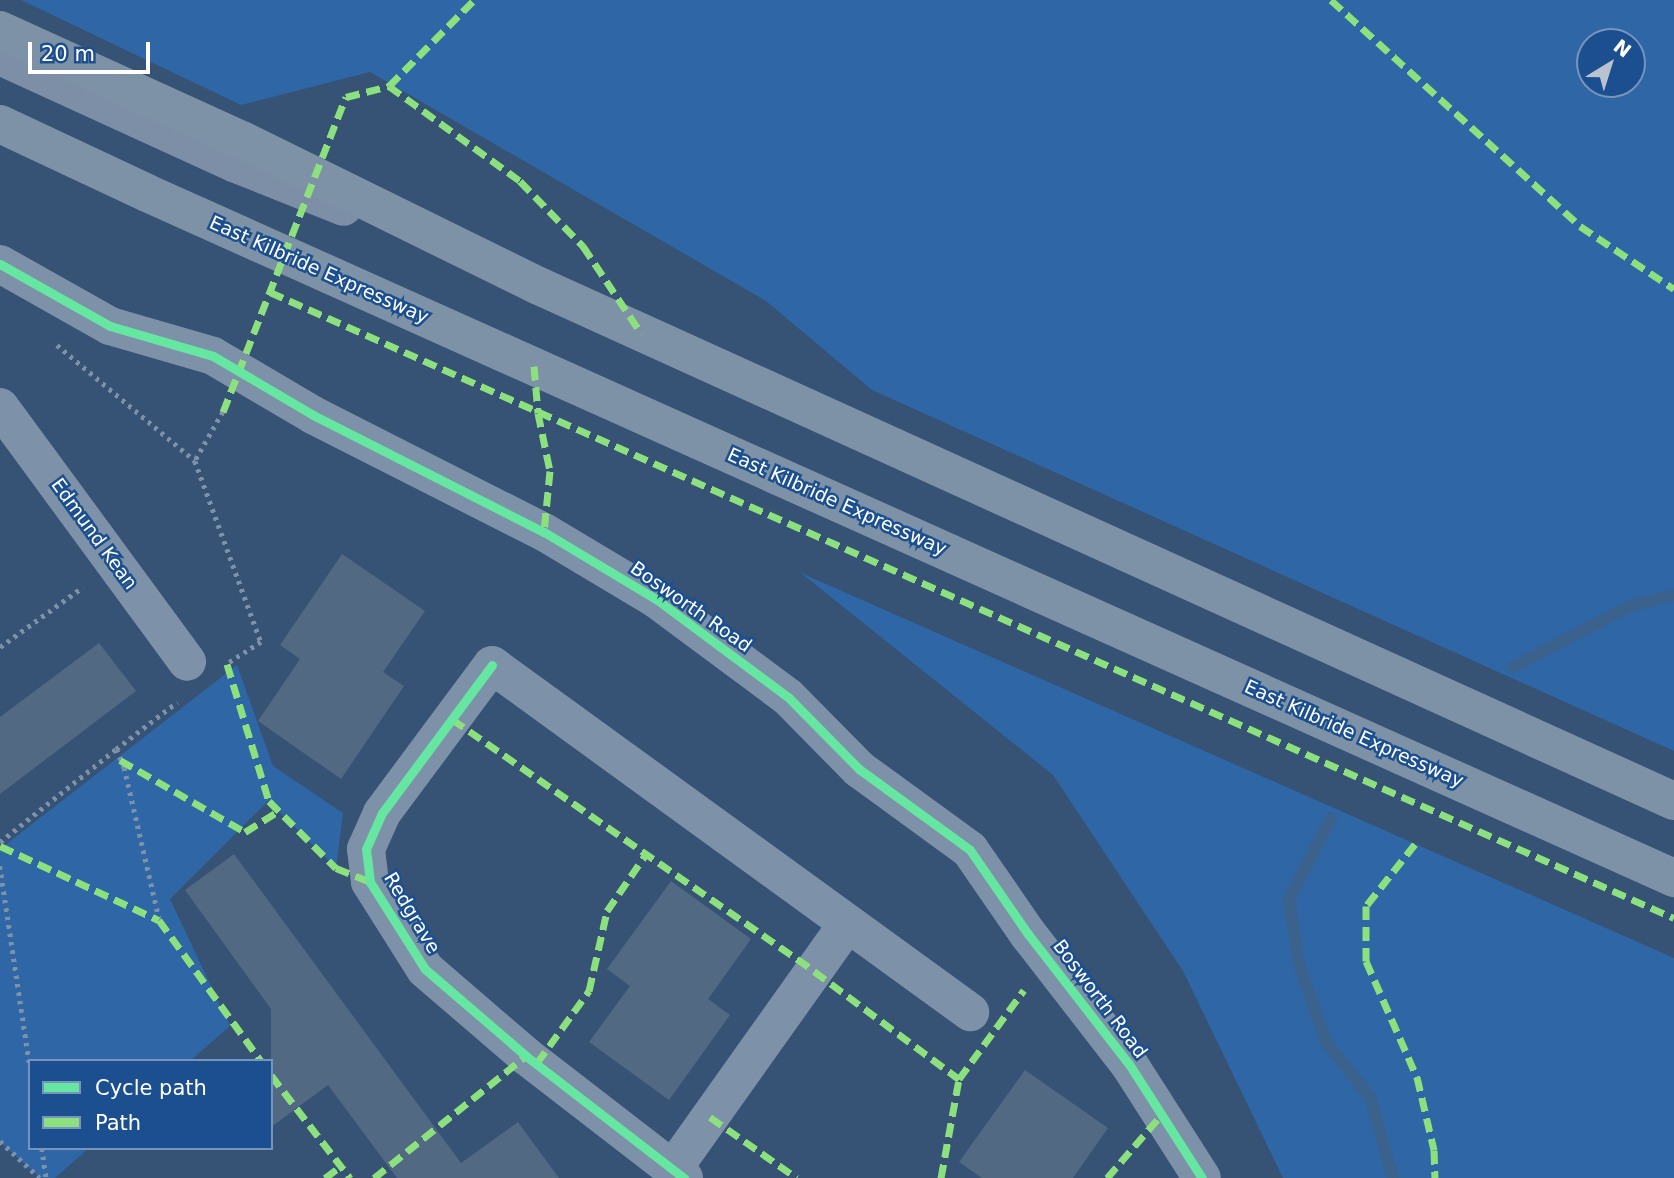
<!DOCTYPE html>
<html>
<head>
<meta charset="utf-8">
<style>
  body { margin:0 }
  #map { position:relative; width:1674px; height:1178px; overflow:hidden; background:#365274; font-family:"DejaVu Sans",sans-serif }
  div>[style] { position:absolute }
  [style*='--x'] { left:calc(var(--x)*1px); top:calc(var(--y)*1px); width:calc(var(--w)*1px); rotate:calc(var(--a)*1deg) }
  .green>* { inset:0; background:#2f66a5 }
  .stream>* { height:12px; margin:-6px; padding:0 6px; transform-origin:6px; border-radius:6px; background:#3b618d }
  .building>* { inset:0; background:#526984 }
  .path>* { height:4.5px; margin-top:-2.25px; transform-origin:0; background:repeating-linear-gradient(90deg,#7d92a8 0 3.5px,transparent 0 8.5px) }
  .minor>* { height:38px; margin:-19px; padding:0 19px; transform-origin:19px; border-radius:19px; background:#7d92a8 }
  .major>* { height:38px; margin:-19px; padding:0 19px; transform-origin:19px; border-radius:19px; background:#7d8ea7 }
  .highway>* { height:38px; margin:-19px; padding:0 19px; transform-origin:19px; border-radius:19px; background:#7e92a7 }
  .quiet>* { height:7px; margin-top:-3.5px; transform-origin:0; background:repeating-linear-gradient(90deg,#8de07e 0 14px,transparent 0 21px) }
  .cycleway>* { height:9px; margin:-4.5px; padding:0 4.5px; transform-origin:4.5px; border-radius:4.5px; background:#66e7a1 }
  span { translate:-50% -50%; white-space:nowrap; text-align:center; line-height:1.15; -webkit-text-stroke:5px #1b4f8f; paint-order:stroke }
  .street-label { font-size:19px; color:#fff }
  .legend { position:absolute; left:28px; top:1059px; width:245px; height:91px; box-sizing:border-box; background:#1b4f8f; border:2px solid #7695bc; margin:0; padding:9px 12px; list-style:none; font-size:21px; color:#fff }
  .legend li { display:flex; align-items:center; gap:14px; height:35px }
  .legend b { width:35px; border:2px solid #7695bc }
  .north { position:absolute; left:1576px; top:28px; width:70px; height:70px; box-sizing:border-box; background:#1b4f8f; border:2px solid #7695bc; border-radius:50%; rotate:38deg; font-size:19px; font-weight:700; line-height:28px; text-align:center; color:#fff }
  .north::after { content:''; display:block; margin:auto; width:24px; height:32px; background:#b9c2ce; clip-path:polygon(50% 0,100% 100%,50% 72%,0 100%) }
  .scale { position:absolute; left:28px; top:42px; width:122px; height:32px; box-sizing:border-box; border:4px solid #fff; border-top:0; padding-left:9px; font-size:21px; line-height:24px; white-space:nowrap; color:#fff; -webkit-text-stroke:5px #1b4f8f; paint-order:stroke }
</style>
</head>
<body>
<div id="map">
  <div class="green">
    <div style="clip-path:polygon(evenodd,21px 0,1674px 0,1674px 751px,872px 390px,766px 301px,370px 72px,241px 105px,21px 0,1590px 42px,1632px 42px,1632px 84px,1590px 84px,1590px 42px)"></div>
    <div style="clip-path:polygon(801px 573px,1674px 958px,1674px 1178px,1283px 1178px,1183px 971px,1053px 775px)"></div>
    <div style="clip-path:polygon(237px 665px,273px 766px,343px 813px,336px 868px,268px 801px,170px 899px,230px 1026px,190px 1061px,30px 1061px,30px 1148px,89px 1148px,55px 1178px,40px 1178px,0 1142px,0 849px)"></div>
  </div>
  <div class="stream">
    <div style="--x:1513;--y:667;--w:132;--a:-27.5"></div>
    <div style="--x:1630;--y:606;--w:45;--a:-14"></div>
    <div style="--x:1331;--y:818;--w:91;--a:117.4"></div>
    <div style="--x:1289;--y:899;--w:66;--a:81.3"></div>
    <div style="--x:1299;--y:964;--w:83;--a:70.9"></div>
    <div style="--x:1326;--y:1042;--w:70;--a:51.3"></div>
    <div style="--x:1370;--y:1097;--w:84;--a:74.1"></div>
  </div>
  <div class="building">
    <div style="clip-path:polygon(342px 554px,425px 611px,383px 672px,404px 686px,341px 779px,258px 721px,300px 659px,280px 645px)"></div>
    <div style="clip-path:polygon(99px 643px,136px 691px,0 794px,0 717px)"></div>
    <div style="clip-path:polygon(234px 854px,461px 1163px,518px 1122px,559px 1178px,397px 1178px,328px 1085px,271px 1127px,271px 1009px,185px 890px)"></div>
    <div style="clip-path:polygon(671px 881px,751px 939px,708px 999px,730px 1015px,669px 1100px,589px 1042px,630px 986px,607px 969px)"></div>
    <div style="clip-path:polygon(1025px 1070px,1108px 1128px,1073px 1178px,982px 1178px,959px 1162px)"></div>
  </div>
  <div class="path">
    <div style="--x:57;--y:345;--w:180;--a:40"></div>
    <div style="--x:223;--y:412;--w:56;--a:119.7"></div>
    <div style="--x:195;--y:461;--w:193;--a:70"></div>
    <div style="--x:261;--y:642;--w:40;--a:147.1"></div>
    <div style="--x:0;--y:647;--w:102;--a:-35.9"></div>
    <div style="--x:0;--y:842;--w:149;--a:-38.7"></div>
    <div style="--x:0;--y:866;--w:202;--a:81.5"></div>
    <div style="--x:159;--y:920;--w:156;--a:-103"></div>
    <div style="--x:124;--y:768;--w:21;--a:-113"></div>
    <div style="--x:116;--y:749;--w:77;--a:-37.6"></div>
    <div style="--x:0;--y:1141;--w:54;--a:42.8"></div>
    <div style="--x:42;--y:1148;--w:30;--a:82"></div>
  </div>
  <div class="minor">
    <div style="--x:0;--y:264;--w:126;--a:29.4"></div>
    <div style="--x:110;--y:326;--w:107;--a:16.2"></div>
    <div style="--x:213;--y:356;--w:116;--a:30.5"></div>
    <div style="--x:313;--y:415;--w:259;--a:26.9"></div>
    <div style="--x:544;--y:532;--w:131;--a:30.9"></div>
    <div style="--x:656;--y:599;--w:164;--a:36.6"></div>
    <div style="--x:788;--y:697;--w:101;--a:45.4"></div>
    <div style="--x:859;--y:769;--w:137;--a:36.1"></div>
    <div style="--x:970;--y:850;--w:102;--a:55.4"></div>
    <div style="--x:1028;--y:934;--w:165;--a:52.2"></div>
    <div style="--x:1129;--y:1064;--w:135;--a:57.4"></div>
    <div style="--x:0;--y:407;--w:316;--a:53.7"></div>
    <div style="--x:673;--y:1169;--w:301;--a:-54.6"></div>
    <div style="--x:684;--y:1178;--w:200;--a:-142.3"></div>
    <div style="--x:526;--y:1056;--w:133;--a:-139.3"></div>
    <div style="--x:425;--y:969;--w:103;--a:-122.3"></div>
    <div style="--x:370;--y:882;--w:33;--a:-97"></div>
    <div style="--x:366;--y:849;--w:39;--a:-66"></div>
    <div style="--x:382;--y:813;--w:184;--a:-53.4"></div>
    <div style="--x:492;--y:665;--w:591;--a:35.98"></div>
  </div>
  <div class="major">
    <div style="--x:0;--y:56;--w:257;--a:24.6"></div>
    <div style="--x:234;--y:163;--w:118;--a:21.8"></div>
  </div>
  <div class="highway">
    <div style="--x:0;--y:30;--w:268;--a:24.5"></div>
    <div style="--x:244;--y:141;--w:329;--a:26.2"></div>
    <div style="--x:539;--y:286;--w:1246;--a:24.41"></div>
    <div style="--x:0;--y:124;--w:162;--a:25.1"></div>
    <div style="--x:147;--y:193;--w:1674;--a:24.16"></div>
  </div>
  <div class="quiet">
    <div style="--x:1331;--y:0;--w:336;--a:42.2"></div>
    <div style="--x:1580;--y:226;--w:113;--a:33.8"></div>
    <div style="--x:389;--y:86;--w:121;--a:-45.3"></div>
    <div style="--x:270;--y:292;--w:1537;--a:24.03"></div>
    <div style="--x:534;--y:366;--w:47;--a:85.1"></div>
    <div style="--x:538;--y:413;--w:59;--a:78.3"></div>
    <div style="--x:550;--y:471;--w:61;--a:95.6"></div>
    <div style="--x:223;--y:412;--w:338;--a:-68.7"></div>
    <div style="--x:346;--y:97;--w:44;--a:-14.3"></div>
    <div style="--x:389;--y:86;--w:162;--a:35.9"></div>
    <div style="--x:520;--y:181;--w:91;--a:45.9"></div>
    <div style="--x:583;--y:246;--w:105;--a:56.3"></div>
    <div style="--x:227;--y:664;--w:143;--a:73"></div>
    <div style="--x:269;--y:801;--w:95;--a:45"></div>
    <div style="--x:336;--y:868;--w:37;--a:22"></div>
    <div style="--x:452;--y:719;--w:441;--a:34.8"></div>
    <div style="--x:814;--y:971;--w:181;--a:36.7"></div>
    <div style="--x:959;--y:1079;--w:110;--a:-53.9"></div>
    <div style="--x:120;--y:760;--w:144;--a:29.9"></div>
    <div style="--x:245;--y:832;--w:40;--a:-32"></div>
    <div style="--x:1415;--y:844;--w:79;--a:128.3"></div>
    <div style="--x:1366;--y:906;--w:55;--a:90"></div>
    <div style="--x:1366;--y:961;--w:127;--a:66.3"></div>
    <div style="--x:1417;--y:1077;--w:75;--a:76.9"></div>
    <div style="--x:1434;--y:1150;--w:28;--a:88"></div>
    <div style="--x:0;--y:846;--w:175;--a:25"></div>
    <div style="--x:159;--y:920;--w:174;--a:54.1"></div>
    <div style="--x:537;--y:1063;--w:89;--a:-54.2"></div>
    <div style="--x:589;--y:991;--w:82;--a:-77.3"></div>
    <div style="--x:607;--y:911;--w:69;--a:-55.6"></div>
    <div style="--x:271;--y:1075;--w:130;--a:52.5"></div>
    <div style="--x:710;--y:1117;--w:106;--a:35"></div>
    <div style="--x:325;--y:1178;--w:20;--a:-37"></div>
    <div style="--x:374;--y:1178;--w:195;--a:-38.8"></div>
    <div style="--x:941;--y:1178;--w:101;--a:-79.7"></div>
    <div style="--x:1107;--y:1178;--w:84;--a:-49.3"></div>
  </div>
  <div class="cycleway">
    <div style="--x:0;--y:264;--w:126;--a:29.4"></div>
    <div style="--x:110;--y:326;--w:107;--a:16.2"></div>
    <div style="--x:213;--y:356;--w:116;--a:30.5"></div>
    <div style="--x:313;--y:415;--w:259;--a:26.9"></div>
    <div style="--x:544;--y:532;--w:131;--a:30.9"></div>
    <div style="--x:656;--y:599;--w:164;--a:36.6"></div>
    <div style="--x:788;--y:697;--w:101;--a:45.4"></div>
    <div style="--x:859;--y:769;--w:137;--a:36.1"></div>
    <div style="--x:970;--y:850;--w:102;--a:55.4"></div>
    <div style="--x:1028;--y:934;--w:165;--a:52.2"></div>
    <div style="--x:1129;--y:1064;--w:135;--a:57.4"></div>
    <div style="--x:492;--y:665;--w:184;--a:126.6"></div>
    <div style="--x:382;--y:813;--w:39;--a:114"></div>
    <div style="--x:366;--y:849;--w:33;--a:83"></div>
    <div style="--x:370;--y:882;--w:103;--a:57.7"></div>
    <div style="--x:425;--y:969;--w:133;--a:40.7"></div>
    <div style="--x:526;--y:1056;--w:200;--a:37.7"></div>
  </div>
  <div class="street-label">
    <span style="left:319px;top:270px;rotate:24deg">East Kilbride Expressway</span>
    <span style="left:837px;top:502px;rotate:24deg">East Kilbride Expressway</span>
    <span style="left:94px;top:534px;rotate:54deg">Edmund Kean</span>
    <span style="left:691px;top:607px;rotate:35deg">Bosworth Road</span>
    <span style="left:1354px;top:734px;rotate:24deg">East Kilbride Expressway</span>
    <span style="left:412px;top:913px;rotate:59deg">Redgrave</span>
    <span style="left:1100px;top:999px;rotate:53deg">Bosworth Road</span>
  </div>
  <ul class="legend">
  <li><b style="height:9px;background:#66e7a1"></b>Cycle path</li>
  <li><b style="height:9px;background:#8de07e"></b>Path</li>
  </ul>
  <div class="north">N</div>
  <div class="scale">20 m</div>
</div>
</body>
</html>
